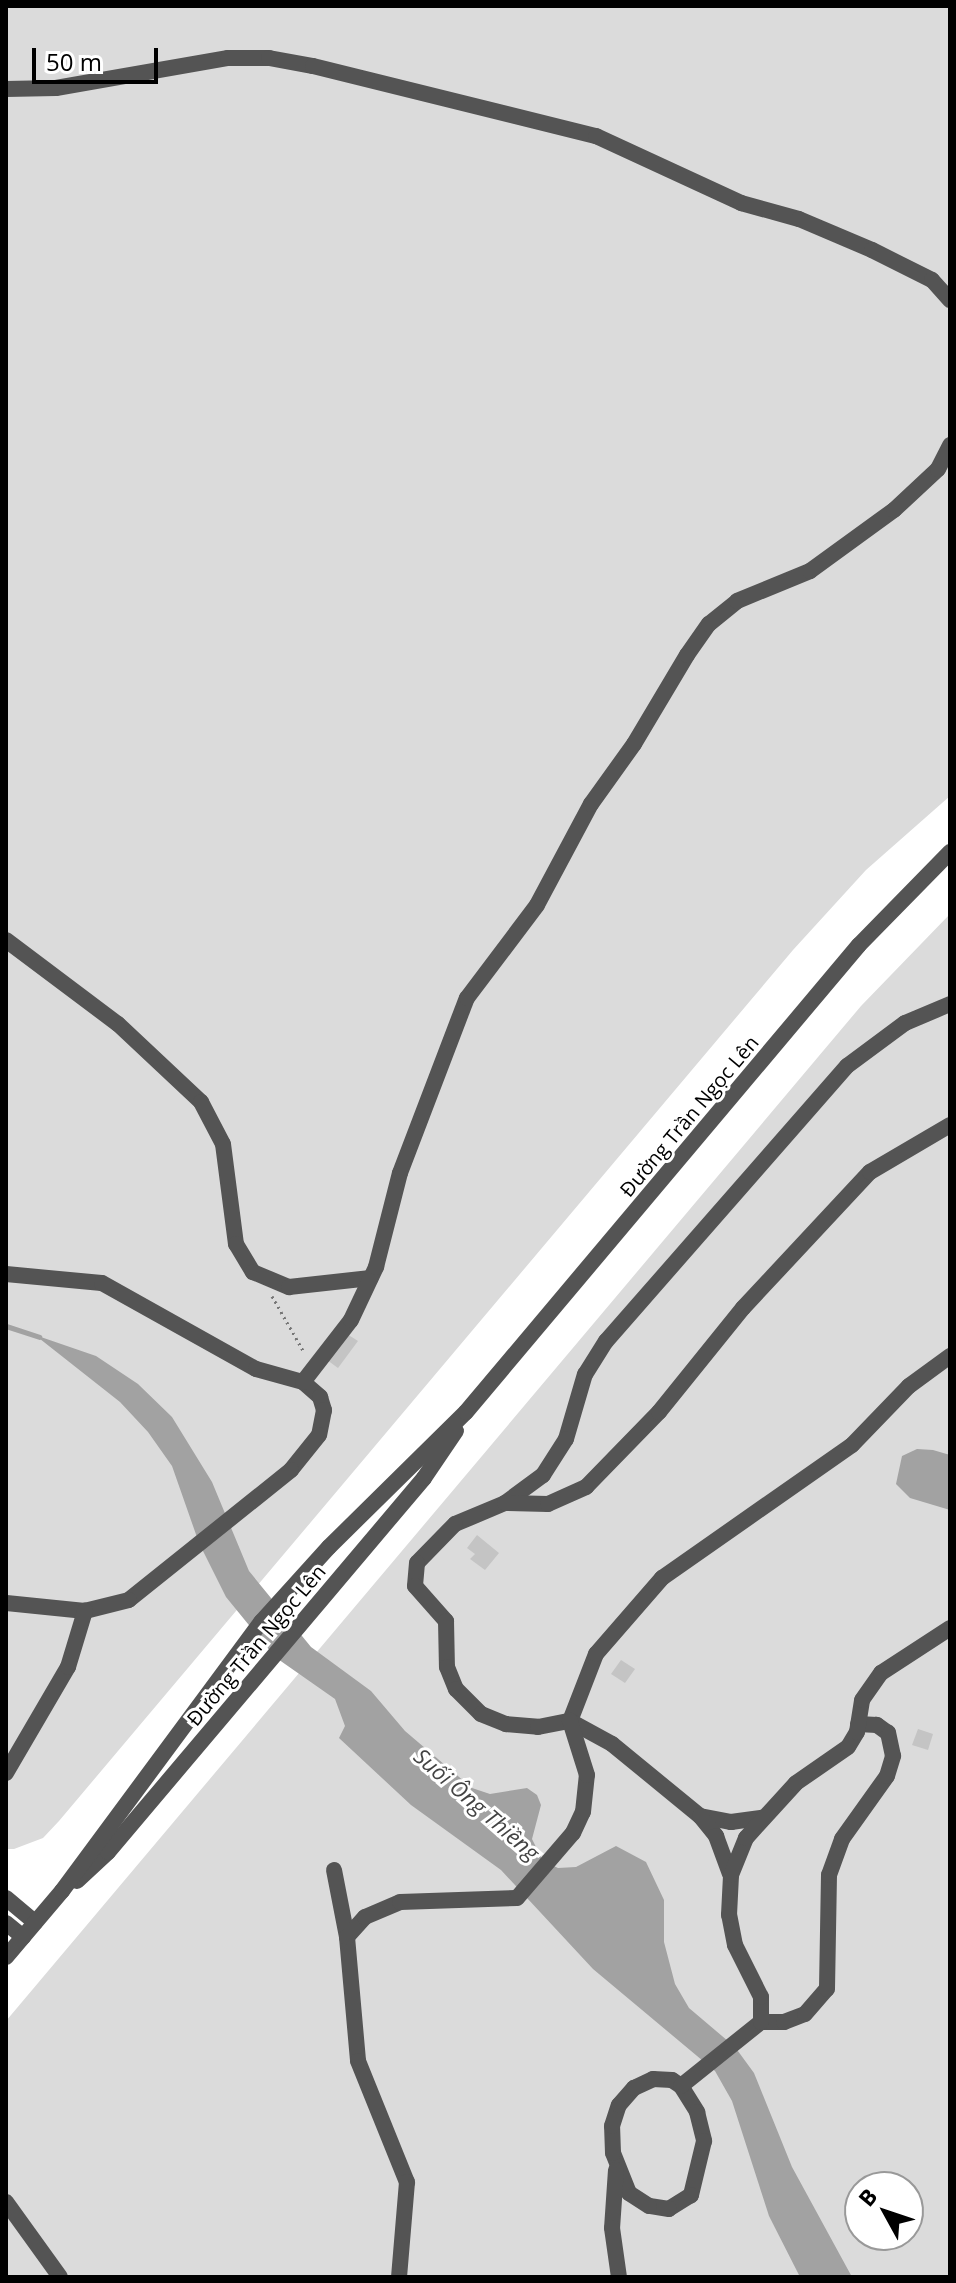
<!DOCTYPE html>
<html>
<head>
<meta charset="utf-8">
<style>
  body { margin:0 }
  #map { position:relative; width:956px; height:2283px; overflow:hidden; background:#fff; font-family:"Open Sans",sans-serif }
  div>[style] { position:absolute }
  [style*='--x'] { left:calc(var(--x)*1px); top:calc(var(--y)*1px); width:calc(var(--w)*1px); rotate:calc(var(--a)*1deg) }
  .green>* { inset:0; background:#dbdbdb }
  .water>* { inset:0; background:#a2a2a2 }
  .stream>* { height:5px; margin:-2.5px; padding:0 2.5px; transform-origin:2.5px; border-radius:2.5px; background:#a2a2a2 }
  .building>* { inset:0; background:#c4c4c4 }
  .path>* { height:3px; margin-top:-1.5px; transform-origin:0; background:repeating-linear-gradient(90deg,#767676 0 2px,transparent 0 6px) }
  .minor>* { height:16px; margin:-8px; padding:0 8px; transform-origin:8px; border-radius:8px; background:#545454 }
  span { translate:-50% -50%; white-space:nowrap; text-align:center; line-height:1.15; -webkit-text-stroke:6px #fff; paint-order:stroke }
  .street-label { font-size:20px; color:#000 }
  .water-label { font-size:22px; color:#434343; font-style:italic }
  .frame { position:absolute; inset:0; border:8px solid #000; pointer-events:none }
  .north { position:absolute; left:844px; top:2171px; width:80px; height:80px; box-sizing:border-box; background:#fff; border:2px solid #999; border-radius:50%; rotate:310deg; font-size:22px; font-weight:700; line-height:32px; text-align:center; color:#000 }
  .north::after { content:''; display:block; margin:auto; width:28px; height:36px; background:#000; clip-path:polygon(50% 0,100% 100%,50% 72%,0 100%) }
  .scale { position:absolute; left:32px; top:48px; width:126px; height:36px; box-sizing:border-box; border:4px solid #000; border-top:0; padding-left:10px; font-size:24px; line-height:28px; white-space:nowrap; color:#000; -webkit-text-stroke:6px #fff; paint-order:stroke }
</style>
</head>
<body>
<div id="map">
  <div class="green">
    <div style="clip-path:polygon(6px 6px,950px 6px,950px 796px,866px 870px,793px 950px,59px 1821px,43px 1838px,14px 1849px,6px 1849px)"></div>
    <div style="clip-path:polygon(evenodd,950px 914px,950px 2277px,6px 2277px,6px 2021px,861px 1006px,950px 914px,860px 2187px,908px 2187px,908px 2235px,860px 2235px,860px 2187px)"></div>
  </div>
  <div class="water">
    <div style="clip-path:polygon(35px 1335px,96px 1356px,138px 1384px,172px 1417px,212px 1482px,249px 1571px,311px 1647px,371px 1691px,405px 1731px,472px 1788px,490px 1794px,527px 1788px,537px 1795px,541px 1805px,532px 1839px,543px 1861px,558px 1868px,576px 1867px,616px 1846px,646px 1862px,664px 1900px,664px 1942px,675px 1984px,689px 2008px,735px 2047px,754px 2073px,792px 2167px,852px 2277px,800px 2277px,769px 2216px,732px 2101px,715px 2071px,593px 1969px,501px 1870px,411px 1805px,339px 1738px,345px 1726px,335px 1699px,275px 1657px,226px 1597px,199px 1543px,172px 1466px,148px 1432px,120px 1402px)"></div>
    <div style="clip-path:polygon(933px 1450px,950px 1455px,950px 1510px,910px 1498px,896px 1484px,902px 1456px,917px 1449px)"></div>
  </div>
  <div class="stream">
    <div style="--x:6;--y:1326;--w:35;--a:18"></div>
  </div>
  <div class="building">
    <div style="clip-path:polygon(347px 1334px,358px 1341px,338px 1368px,327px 1360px)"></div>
    <div style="clip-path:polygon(477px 1535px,499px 1553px,485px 1570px,470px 1559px,475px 1554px,467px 1548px)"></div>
    <div style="clip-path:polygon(621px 1660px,635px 1669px,625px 1683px,611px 1674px)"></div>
    <div style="clip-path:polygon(918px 1729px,933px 1734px,928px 1750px,912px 1745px)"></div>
  </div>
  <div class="path">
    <div style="--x:272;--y:1296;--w:64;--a:60.3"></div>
  </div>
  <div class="minor">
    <div style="--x:6;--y:89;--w:50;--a:-1.1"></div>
    <div style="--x:56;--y:88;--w:175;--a:-9.9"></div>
    <div style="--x:228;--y:58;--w:41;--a:0"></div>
    <div style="--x:269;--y:58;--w:45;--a:10.3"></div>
    <div style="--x:313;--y:66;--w:292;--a:13.9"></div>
    <div style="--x:596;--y:136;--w:160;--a:24.8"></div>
    <div style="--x:741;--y:203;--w:60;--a:15.4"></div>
    <div style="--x:799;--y:219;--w:79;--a:23"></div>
    <div style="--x:872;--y:250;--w:67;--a:26.6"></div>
    <div style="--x:932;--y:280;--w:27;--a:48"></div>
    <div style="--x:6;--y:940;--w:140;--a:36.9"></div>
    <div style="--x:118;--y:1024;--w:114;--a:43.2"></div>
    <div style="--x:201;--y:1102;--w:47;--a:62.4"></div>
    <div style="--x:223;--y:1144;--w:101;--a:82.6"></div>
    <div style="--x:236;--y:1244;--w:33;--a:59"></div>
    <div style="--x:253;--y:1272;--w:39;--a:23"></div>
    <div style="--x:289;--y:1287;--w:82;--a:-6.3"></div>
    <div style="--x:950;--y:1004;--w:49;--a:157.1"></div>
    <div style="--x:905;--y:1023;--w:72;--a:143.4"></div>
    <div style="--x:847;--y:1066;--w:366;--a:131.2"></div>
    <div style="--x:606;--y:1341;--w:39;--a:122"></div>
    <div style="--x:585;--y:1374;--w:68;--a:106.3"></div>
    <div style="--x:566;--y:1439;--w:43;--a:122.6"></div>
    <div style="--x:543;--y:1475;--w:47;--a:143.6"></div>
    <div style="--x:505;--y:1503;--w:54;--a:157.2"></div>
    <div style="--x:455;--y:1524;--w:54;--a:134.3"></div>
    <div style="--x:417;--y:1563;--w:23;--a:95"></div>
    <div style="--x:415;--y:1586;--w:47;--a:48.5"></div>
    <div style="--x:446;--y:1621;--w:46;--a:88.8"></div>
    <div style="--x:447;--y:1667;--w:24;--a:68"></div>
    <div style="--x:456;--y:1689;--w:35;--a:45"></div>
    <div style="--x:481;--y:1714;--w:27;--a:22"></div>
    <div style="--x:506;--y:1724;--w:32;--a:5"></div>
    <div style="--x:538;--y:1727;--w:33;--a:-11"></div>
    <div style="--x:570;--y:1721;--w:72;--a:-68.8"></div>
    <div style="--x:596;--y:1654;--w:101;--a:-49"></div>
    <div style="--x:662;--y:1578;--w:232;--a:-35"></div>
    <div style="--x:852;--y:1445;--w:82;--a:-46"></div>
    <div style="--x:909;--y:1386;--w:51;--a:-36.2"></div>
    <div style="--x:6;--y:1274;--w:96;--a:5.4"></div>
    <div style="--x:102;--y:1283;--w:176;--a:29.2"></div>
    <div style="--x:256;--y:1369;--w:49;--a:15.5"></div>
    <div style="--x:303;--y:1382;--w:23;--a:41"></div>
    <div style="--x:320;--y:1397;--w:14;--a:73"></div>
    <div style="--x:324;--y:1410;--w:25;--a:101"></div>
    <div style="--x:319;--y:1435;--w:45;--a:128.7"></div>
    <div style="--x:291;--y:1470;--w:208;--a:141.3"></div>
    <div style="--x:129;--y:1600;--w:45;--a:166"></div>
    <div style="--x:85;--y:1611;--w:79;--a:-174.2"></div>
    <div style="--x:303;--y:1382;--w:78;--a:-52.3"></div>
    <div style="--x:351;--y:1320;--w:59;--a:-64.7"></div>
    <div style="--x:376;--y:1267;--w:97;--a:-75.7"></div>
    <div style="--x:400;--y:1173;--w:187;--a:-69.1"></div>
    <div style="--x:467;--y:998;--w:116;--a:-53"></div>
    <div style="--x:537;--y:905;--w:115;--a:-61.9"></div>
    <div style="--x:591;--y:804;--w:74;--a:-54.4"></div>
    <div style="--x:634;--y:744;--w:104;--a:-59.2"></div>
    <div style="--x:687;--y:655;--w:38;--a:-55"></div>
    <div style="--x:709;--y:624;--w:36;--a:-39"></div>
    <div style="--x:737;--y:601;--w:79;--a:-22.3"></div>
    <div style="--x:810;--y:571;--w:104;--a:-36"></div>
    <div style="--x:894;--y:510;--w:60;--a:-43"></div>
    <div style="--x:938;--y:469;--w:27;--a:-63"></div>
    <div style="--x:505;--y:1503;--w:43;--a:1.3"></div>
    <div style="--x:548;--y:1504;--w:42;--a:-24.1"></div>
    <div style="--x:586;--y:1487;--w:105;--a:-45.8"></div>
    <div style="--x:659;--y:1412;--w:134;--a:-51.1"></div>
    <div style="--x:743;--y:1308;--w:186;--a:-47"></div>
    <div style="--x:870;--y:1172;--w:93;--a:-30.4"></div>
    <div style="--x:570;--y:1721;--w:48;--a:28.7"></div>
    <div style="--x:612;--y:1744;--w:114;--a:39.3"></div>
    <div style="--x:700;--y:1816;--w:32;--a:11"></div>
    <div style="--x:731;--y:1822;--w:30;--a:-8"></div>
    <div style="--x:6;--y:1773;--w:123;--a:-59.7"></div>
    <div style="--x:68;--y:1667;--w:59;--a:-73.1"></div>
    <div style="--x:700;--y:1816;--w:26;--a:51"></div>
    <div style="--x:716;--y:1836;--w:40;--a:69.8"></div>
    <div style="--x:334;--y:1870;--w:68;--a:79"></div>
    <div style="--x:347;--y:1937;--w:124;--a:84.9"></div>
    <div style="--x:358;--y:2061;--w:131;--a:68"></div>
    <div style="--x:407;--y:2182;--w:95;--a:94.8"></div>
    <div style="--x:77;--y:1881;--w:42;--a:-43.1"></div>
    <div style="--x:108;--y:1852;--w:490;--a:-49.8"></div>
    <div style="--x:424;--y:1478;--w:57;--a:-55.8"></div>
    <div style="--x:6;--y:1898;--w:38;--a:40"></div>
    <div style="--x:6;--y:1923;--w:22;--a:39"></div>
    <div style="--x:347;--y:1937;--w:27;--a:-48"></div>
    <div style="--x:365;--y:1917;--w:38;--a:-23"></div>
    <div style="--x:400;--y:1902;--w:117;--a:-2"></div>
    <div style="--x:517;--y:1898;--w:86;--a:-49.3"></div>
    <div style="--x:573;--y:1833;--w:23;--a:-65"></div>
    <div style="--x:583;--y:1812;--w:37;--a:-84"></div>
    <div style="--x:587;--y:1775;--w:57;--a:-107.5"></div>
    <div style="--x:6;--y:1957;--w:87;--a:-49.7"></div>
    <div style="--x:62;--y:1891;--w:335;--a:-53.5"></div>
    <div style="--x:261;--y:1622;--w:101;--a:-47.8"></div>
    <div style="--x:329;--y:1547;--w:192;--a:-44.6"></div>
    <div style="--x:466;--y:1412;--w:610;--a:-49.92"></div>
    <div style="--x:859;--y:945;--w:130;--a:-45.6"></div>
    <div style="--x:761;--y:2022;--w:23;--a:0"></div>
    <div style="--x:784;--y:2022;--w:22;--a:-21"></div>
    <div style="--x:805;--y:2014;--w:33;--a:-49"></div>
    <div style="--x:827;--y:1989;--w:114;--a:-89"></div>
    <div style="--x:829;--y:1875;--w:38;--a:-70"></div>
    <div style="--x:842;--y:1839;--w:77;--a:-54.5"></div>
    <div style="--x:887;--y:1776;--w:21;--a:-73"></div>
    <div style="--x:893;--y:1756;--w:24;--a:-102"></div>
    <div style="--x:888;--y:1733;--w:14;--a:-144"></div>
    <div style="--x:877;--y:1725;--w:19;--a:-177"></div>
    <div style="--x:653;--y:2079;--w:19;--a:3"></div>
    <div style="--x:672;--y:2080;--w:11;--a:34"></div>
    <div style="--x:681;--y:2086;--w:31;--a:58"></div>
    <div style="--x:697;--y:2112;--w:30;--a:76"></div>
    <div style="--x:704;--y:2141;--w:56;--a:103.5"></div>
    <div style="--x:691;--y:2195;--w:26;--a:148"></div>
    <div style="--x:669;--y:2209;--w:20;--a:-171"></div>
    <div style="--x:649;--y:2206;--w:24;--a:-147"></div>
    <div style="--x:629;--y:2193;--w:43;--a:-111.8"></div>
    <div style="--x:613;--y:2153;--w:27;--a:-92"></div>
    <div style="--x:612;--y:2126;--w:22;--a:-72"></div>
    <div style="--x:619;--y:2105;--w:23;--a:-49"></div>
    <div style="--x:634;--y:2088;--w:21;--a:-25"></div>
    <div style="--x:681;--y:2086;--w:102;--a:-38.7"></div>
    <div style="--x:761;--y:2022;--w:25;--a:-90"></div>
    <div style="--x:761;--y:1997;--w:58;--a:-116.6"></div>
    <div style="--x:735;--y:1945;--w:31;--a:-101"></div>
    <div style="--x:729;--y:1915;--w:40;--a:-87.1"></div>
    <div style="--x:731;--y:1875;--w:40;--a:-68"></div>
    <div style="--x:746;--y:1838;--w:74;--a:-47.7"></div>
    <div style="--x:796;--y:1783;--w:63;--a:-34.7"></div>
    <div style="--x:848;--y:1747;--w:17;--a:-59"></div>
    <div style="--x:857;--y:1732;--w:32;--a:-81"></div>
    <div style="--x:862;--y:1700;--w:33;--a:-55"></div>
    <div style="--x:881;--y:1673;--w:82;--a:-33.1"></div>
    <div style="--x:616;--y:2170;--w:58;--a:93.9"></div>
    <div style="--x:612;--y:2228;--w:49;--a:81.9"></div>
    <div style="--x:6;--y:2202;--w:92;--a:54.2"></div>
  </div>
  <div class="street-label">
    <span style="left:689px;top:1116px;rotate:-50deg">Đường Trần Ngọc Lên</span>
    <span style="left:256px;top:1645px;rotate:-50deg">Đường Trần Ngọc Lên</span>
  </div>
  <div class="water-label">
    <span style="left:477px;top:1804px;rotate:41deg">Suối Ông Thiềng</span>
  </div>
  <div class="frame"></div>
  <div class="north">B</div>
  <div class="scale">50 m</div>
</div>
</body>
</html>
